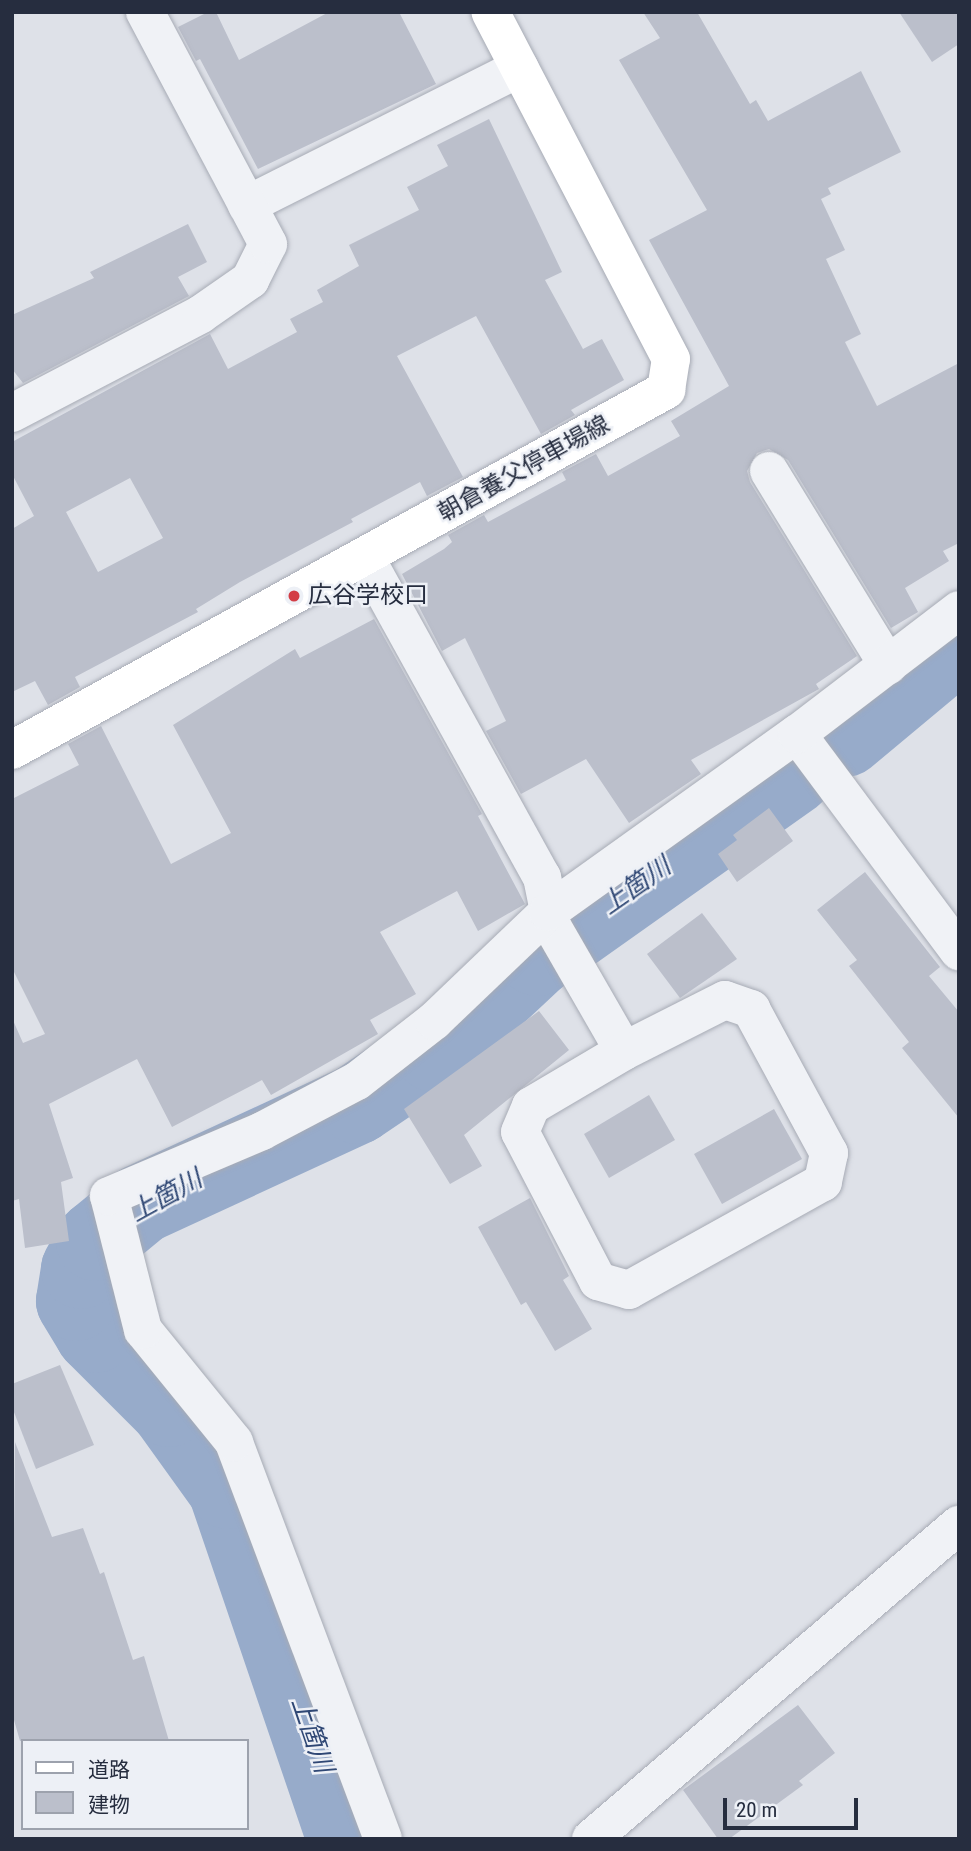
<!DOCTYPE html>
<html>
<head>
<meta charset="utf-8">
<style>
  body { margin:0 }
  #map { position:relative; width:971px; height:1851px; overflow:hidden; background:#dee1e8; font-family:"Roboto Condensed","Noto Sans JP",sans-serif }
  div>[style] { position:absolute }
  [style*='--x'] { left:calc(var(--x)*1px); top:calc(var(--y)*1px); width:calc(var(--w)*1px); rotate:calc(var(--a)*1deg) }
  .river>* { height:80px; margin:-40px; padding:0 40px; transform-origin:40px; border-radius:40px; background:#97abca }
  .building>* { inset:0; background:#bbbfcb }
  .roads { filter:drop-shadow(0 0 2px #a7abb5) drop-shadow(0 0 2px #a7abb5) }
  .minor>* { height:38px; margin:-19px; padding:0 19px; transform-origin:19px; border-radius:19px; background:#f0f2f6 }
  .major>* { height:38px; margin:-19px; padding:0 19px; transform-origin:19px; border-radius:19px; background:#fff }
  .dots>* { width:19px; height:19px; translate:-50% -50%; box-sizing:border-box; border:4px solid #edf0f6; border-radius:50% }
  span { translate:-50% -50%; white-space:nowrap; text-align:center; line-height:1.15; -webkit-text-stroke:5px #edf0f6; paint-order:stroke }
  .street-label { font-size:24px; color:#262d3f }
  .poi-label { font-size:24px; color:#262d3f }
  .left { translate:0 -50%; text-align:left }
  .water-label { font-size:26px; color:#2f4774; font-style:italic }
  .frame { position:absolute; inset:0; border:14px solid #262d3f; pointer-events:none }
  .legend { position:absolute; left:21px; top:1739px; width:228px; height:91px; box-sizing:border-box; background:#edf0f6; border:2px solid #9da2ad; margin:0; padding:9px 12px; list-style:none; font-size:21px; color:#262d3f }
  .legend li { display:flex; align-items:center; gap:14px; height:35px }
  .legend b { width:35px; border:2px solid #9da2ad }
  .scale { position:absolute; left:723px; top:1798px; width:135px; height:32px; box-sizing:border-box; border:4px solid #262d3f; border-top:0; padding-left:9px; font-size:21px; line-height:24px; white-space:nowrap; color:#262d3f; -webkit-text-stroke:5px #edf0f6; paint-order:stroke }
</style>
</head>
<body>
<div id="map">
  <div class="river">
    <div style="--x:845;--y:737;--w:148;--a:-39.8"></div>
    <div style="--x:347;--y:1839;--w:370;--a:-108.8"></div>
    <div style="--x:228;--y:1489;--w:101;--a:-125.7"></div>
    <div style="--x:169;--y:1407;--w:105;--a:-135"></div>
    <div style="--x:95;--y:1333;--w:37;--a:-121"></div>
    <div style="--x:76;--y:1301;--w:32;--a:-81"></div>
    <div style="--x:81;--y:1269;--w:32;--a:-62"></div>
    <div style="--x:96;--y:1241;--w:58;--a:-39.4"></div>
    <div style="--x:141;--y:1204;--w:238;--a:-24.8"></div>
    <div style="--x:357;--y:1104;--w:93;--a:-34"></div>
    <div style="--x:434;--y:1052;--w:141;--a:-43"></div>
    <div style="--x:537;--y:956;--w:314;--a:-35.3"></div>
  </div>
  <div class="building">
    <div style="clip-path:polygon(208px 12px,216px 12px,239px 60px,329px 12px,399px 12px,436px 84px,258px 169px,200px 59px,196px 61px,178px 27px)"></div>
    <div style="clip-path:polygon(643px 12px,697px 12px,750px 104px,756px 100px,768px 121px,861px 71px,901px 152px,828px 188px,831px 194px,821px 199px,845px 250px,826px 259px,861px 334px,845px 342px,877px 406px,959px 363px,959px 543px,943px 551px,949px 561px,905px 588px,918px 612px,891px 628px,788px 460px,769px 449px,757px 453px,747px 471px,750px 482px,857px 656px,816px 684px,819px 689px,691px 760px,701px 774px,629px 823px,586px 759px,521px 794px,486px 731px,506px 721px,465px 638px,442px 651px,402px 574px,444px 549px,452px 542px,448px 535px,484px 515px,488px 522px,566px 480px,562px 472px,596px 454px,608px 476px,680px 436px,671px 421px,729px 386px,649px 240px,707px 210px,619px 60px,660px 38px)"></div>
    <div style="clip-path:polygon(899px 12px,959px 12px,959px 44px,932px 62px)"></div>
    <div style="clip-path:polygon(evenodd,489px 119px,562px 272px,545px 280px,583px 349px,602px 339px,624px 380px,571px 410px,575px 415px,541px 434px,476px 316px,397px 356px,463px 477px,427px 496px,420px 482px,351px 519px,353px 522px,240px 582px,196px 609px,198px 612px,75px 677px,80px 687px,48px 705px,35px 681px,12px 692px,12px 529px,34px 516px,12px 474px,12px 442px,210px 334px,228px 369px,297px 332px,290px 319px,323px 302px,317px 290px,359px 266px,349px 245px,419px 210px,407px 187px,448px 166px,437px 145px,489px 119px,130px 478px,163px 538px,98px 572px,66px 512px,130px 478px)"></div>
    <div style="clip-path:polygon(188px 224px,207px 262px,178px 277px,189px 296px,23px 383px,12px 369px,12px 315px,94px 278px,90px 272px)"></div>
    <div style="clip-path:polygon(374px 619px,482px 814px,478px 816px,525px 904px,478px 931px,457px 891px,380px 932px,416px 994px,370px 1020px,378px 1034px,271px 1095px,262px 1080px,172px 1127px,137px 1059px,49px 1104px,73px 1178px,61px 1182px,69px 1241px,25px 1248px,19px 1199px,12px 1201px,12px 1018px,23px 1043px,45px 1034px,12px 968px,12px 799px,79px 765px,68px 744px,101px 726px,171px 864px,231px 833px,173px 725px,295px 649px,300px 658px)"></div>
    <div style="clip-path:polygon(769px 808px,793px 841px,737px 882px,718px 854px,737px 840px,733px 835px)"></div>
    <div style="clip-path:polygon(865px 872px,940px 967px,929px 976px,959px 1012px,959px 1118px,902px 1048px,909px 1042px,849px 966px,857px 960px,817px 910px)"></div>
    <div style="clip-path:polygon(702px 913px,737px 959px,680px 998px,647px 954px)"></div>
    <div style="clip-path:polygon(539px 1011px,569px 1050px,464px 1135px,482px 1166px,450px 1184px,404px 1109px)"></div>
    <div style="clip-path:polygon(649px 1095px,675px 1140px,609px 1178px,584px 1134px)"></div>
    <div style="clip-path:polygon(774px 1109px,802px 1159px,722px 1204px,694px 1154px)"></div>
    <div style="clip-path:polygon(530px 1198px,569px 1276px,563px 1280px,592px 1329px,555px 1351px,526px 1302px,521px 1305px,478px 1227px)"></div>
    <div style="clip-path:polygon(60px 1365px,94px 1445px,36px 1469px,12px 1407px,12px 1384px)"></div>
    <div style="clip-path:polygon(15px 1442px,52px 1537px,83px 1528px,100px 1574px,104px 1572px,133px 1660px,144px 1656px,169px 1741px,20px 1741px,12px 1713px)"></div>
    <div style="clip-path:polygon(798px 1705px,835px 1753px,799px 1781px,803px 1785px,729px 1839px,718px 1839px,683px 1790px)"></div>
  </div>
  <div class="roads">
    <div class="minor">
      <div style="--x:247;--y:205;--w:305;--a:-26.7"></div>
      <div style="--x:12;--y:413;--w:213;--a:-27.6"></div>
      <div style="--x:201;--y:314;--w:60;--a:-34.8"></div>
      <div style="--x:250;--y:280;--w:40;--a:-63.4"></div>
      <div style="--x:268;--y:244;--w:263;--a:-117.9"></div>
      <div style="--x:769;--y:471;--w:228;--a:58.5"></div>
      <div style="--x:365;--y:557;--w:366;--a:61.1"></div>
      <div style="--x:542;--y:877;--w:50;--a:78.5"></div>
      <div style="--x:552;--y:926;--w:144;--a:60.1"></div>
      <div style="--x:624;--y:1051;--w:113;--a:-26.8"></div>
      <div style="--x:725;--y:1000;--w:28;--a:19"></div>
      <div style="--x:751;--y:1009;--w:164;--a:61.6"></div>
      <div style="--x:829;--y:1153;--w:30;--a:102"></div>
      <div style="--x:823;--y:1182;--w:222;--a:150.9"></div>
      <div style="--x:629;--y:1290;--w:32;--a:-164"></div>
      <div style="--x:598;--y:1281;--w:168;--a:-117.6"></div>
      <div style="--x:520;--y:1132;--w:28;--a:-67"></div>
      <div style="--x:531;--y:1106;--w:108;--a:-30.6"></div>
      <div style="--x:797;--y:734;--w:271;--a:53.3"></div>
      <div style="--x:383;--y:1839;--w:424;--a:-110.6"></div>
      <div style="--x:234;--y:1442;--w:144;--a:-129.1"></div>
      <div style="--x:143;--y:1330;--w:138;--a:-104.2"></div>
      <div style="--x:109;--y:1196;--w:166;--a:-23"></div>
      <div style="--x:262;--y:1131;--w:107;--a:-27.8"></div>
      <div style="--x:357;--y:1081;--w:98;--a:-37.9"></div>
      <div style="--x:434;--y:1021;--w:158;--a:-43.7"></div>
      <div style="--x:548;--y:912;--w:306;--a:-35.6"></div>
      <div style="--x:797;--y:734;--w:204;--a:-37.4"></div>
      <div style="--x:591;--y:1839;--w:484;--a:-40.5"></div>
    </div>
    <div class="major">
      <div style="--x:12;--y:750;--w:747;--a:-28.83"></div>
      <div style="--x:666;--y:390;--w:31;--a:-81"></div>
      <div style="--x:671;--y:359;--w:391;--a:-117.5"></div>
    </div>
  </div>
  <div class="dots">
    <div style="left:294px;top:596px;background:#d33d45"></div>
  </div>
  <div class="street-label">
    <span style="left:524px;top:469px;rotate:-29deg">朝倉養父停車場線</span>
  </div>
  <div class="poi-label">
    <span class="left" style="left:308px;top:596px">広谷学校口</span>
  </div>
  <div class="water-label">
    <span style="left:636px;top:886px;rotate:-35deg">上箇川</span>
    <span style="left:166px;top:1196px;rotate:-29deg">上箇川</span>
    <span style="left:312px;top:1735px;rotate:71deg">上箇川</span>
  </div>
  <div class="frame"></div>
  <ul class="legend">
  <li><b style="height:9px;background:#fff"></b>道路</li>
  <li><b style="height:19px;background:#bbbfcb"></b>建物</li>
  </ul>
  <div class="scale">20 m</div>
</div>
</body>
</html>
